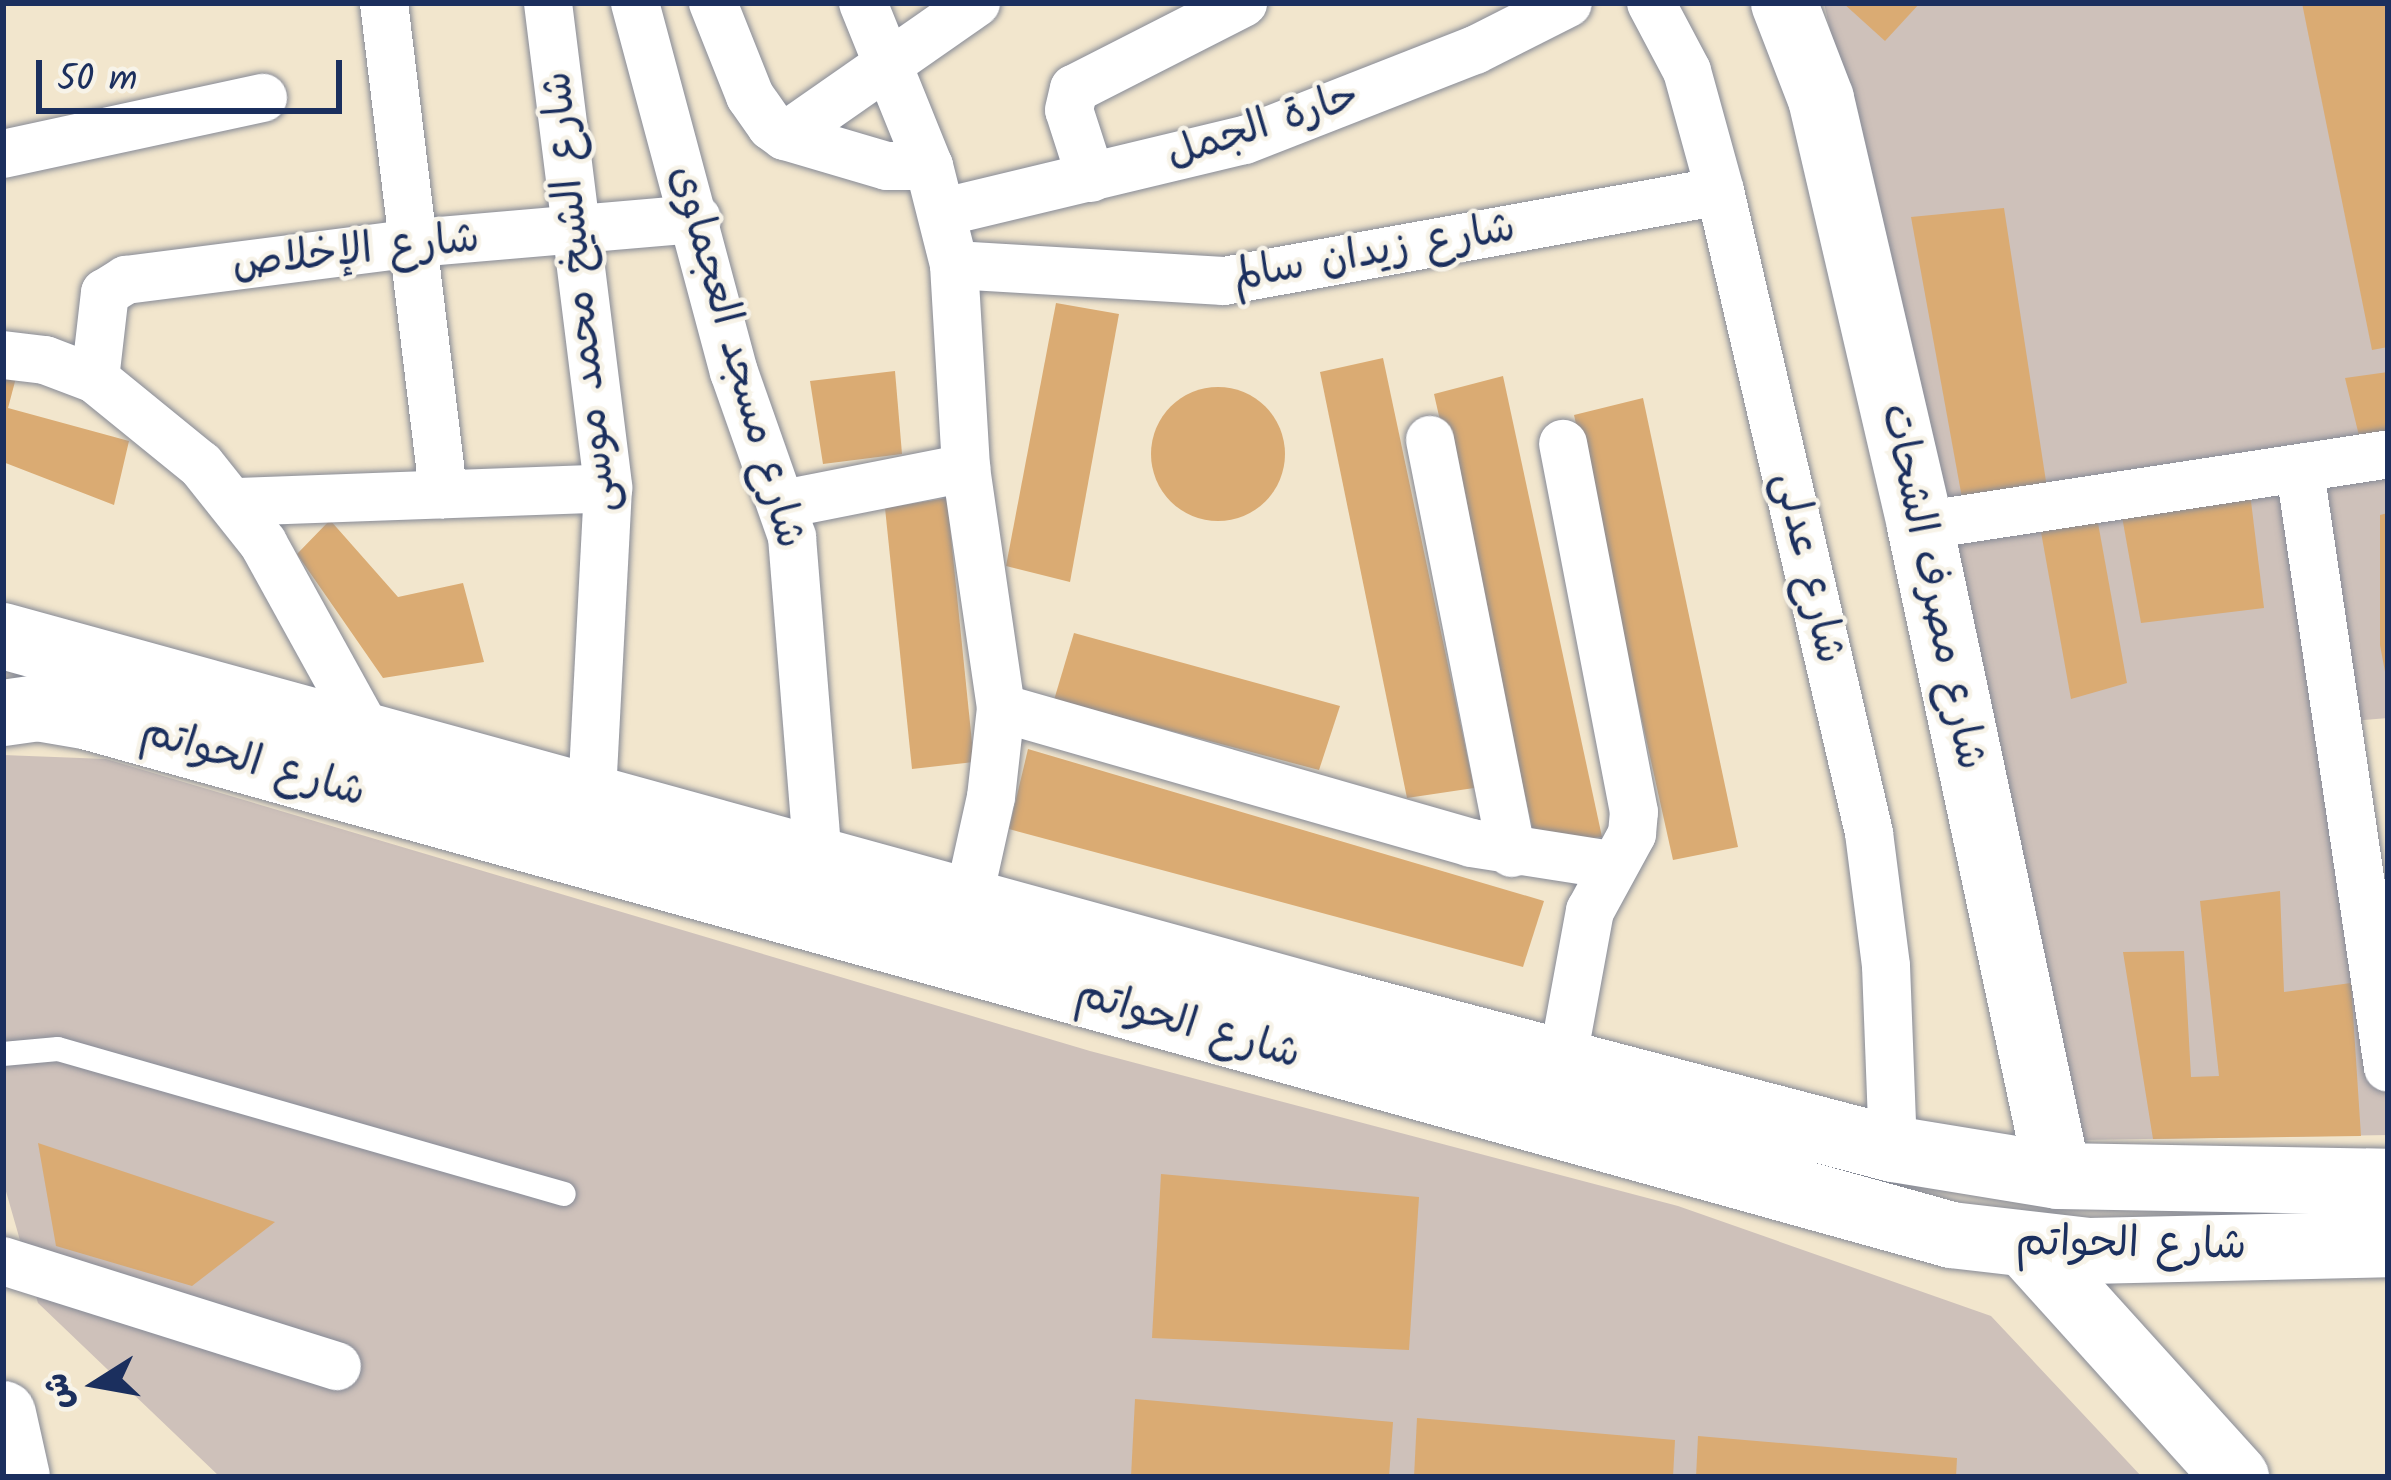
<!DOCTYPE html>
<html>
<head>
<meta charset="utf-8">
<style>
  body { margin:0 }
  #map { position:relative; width:2391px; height:1480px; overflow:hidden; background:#f2e6cd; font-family:Kalam,"Playpen Sans Arabic",sans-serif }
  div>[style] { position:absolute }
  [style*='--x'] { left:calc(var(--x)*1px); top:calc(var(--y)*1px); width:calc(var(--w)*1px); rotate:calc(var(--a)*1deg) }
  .industrial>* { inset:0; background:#cec1ba }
  .building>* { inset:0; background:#daab73 }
  .round { border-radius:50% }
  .roads { filter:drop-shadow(0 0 3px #868a96) drop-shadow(0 0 3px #868a96) }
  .lane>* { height:24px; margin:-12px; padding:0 12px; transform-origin:12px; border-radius:12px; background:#fff }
  .street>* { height:48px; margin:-24px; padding:0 24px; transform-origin:24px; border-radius:24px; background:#fff }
  .secondary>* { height:66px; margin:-33px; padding:0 33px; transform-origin:33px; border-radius:33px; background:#fff }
  .primary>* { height:66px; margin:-33px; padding:0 33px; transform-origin:33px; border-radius:33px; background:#fff }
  span { translate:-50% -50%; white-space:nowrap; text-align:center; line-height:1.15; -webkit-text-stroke:9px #f7f3e8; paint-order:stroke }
  .street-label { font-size:42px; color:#1b2f5e }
  .frame { position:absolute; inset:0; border:6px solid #1b2f5e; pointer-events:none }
  .north { position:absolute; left:36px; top:1324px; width:120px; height:120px; -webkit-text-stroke:9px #f7f3e8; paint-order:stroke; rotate:259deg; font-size:33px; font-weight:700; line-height:48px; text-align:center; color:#1b2f5e }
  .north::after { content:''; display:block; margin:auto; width:42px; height:54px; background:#1b2f5e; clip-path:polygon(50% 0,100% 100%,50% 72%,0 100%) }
  .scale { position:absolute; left:36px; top:60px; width:306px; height:54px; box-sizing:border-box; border:6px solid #1b2f5e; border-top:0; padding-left:15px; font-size:36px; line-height:42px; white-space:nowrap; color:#1b2f5e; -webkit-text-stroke:9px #f7f3e8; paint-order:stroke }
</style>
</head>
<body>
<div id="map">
  <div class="industrial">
    <div style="clip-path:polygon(1824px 3px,2388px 3px,2388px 718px,2352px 721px,2388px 969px,2388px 1135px,2081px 1140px)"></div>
    <div style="clip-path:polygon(3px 755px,106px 759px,1090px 1051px,1678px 1206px,1991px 1316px,2142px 1477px,220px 1477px,38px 1303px,3px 1181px)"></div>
  </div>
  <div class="building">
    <div style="clip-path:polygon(1843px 3px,1920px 3px,1885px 41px)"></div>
    <div style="clip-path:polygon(2302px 3px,2388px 3px,2388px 347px,2372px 350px)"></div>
    <div style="clip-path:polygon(2004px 208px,2047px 488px,1962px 498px,1911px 217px)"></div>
    <div style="clip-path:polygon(1056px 303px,1119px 314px,1070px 582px,1006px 566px)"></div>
    <div style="clip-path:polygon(1383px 358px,1474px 788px,1407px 798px,1320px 372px)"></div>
    <div style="clip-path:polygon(895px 371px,902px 454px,823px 464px,810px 381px)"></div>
    <div style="clip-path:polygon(2388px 372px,2388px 438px,2361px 444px,2345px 378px)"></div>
    <div style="clip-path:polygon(3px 373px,17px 374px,8px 408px,129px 441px,114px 505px,3px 462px)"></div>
    <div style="clip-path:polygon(1503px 376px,1602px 837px,1536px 844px,1434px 394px)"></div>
    <div class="round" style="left:1151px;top:387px;width:134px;height:134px"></div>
    <div style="clip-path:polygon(1643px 398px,1738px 847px,1673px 860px,1574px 415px)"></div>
    <div style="clip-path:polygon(2250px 493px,2264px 608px,2141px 623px,2121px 511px)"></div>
    <div style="clip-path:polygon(947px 498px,974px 762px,912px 769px,885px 508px)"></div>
    <div style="clip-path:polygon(2096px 512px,2127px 683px,2071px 699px,2039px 521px)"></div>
    <div style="clip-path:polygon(2388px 513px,2388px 677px,2386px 677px,2380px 645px,2380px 515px)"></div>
    <div style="clip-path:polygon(330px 520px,398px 597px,463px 583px,484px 662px,383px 678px,297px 554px)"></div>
    <div style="clip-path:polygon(1074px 633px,1340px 706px,1319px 770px,1054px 700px)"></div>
    <div style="clip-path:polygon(1028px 749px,1544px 901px,1523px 967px,1009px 829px)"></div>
    <div style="clip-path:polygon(2280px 891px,2284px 992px,2351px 983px,2361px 1136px,2153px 1139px,2123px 952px,2184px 951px,2191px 1077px,2219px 1076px,2200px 901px)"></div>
    <div style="clip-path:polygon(38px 1143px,275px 1222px,192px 1286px,56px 1246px)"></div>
    <div style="clip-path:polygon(1161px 1174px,1419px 1197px,1409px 1350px,1152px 1338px)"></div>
    <div style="clip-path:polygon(1135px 1399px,1393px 1422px,1389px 1477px,1131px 1477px)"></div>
    <div style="clip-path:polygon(1417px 1418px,1675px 1440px,1673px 1477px,1414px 1477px)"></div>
    <div style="clip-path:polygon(1698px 1436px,1957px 1458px,1956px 1477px,1696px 1477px)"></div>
  </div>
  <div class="roads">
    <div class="lane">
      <div style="--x:3;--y:1054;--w:55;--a:-5.2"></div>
      <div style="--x:58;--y:1049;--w:526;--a:15.99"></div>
    </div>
    <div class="street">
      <div style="--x:384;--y:3;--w:495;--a:83.1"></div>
      <div style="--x:548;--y:3;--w:489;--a:82.9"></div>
      <div style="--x:608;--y:488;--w:308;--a:93"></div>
      <div style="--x:635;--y:3;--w:382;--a:75"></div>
      <div style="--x:734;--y:372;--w:175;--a:70.6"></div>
      <div style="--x:792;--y:537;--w:323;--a:85.4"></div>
      <div style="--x:713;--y:3;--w:100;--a:68.3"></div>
      <div style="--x:750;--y:96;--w:37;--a:55"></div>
      <div style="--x:771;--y:126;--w:17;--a:36"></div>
      <div style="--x:785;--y:136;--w:106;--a:16.4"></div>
      <div style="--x:887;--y:166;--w:42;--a:0"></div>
      <div style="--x:863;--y:3;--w:176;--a:68"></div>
      <div style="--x:929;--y:166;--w:102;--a:75.8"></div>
      <div style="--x:954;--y:265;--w:203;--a:86.6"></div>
      <div style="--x:966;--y:468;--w:243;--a:81.7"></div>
      <div style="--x:1001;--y:708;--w:90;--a:96.4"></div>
      <div style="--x:991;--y:797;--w:107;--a:102.5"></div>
      <div style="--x:1651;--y:3;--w:77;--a:62.1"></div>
      <div style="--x:1687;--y:71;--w:124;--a:74.6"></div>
      <div style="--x:1720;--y:191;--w:659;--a:76.93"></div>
      <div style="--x:1869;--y:833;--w:134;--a:82.7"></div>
      <div style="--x:1886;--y:966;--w:183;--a:87.8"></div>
      <div style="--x:785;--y:136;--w:233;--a:-34.9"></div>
      <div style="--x:3;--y:154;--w:266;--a:-12.2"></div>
      <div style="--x:1091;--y:178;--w:71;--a:-107.9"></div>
      <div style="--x:1069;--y:110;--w:22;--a:-77"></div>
      <div style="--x:1074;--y:89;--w:190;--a:-27"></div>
      <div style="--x:944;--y:212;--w:309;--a:-13.5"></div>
      <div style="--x:1245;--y:140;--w:247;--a:-21.4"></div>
      <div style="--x:1475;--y:50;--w:104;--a:-26.8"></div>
      <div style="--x:954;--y:265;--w:270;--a:3.4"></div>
      <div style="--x:1224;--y:281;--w:504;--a:-10.28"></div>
      <div style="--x:3;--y:355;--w:42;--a:6.8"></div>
      <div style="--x:45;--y:360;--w:53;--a:20.8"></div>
      <div style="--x:95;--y:379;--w:136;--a:39.1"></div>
      <div style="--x:201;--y:465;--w:100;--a:51.5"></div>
      <div style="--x:263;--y:543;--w:217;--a:61.1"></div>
      <div style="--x:95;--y:379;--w:87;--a:-83.4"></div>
      <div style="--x:105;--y:293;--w:25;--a:-32"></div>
      <div style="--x:126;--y:280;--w:291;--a:-7.3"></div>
      <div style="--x:415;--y:243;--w:283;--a:-4.9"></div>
      <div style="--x:1430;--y:440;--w:421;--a:78.8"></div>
      <div style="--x:2300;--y:471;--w:603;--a:81.61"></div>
      <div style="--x:235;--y:502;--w:373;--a:-2.1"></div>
      <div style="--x:784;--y:504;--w:186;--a:-11.2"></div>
      <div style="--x:1920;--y:526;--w:474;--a:-8.7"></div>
      <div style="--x:1001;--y:708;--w:489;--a:16"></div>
      <div style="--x:1471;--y:843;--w:143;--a:8.9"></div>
      <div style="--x:1562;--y:1063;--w:155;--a:-79.6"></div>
      <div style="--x:1590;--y:911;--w:88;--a:-61.4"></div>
      <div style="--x:1632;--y:834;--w:22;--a:-85"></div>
      <div style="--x:1634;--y:812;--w:375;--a:-100.9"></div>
      <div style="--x:3;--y:1261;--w:350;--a:17.5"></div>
    </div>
    <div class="secondary">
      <div style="--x:1784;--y:3;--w:103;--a:68.9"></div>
      <div style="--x:1821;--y:99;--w:438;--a:76.9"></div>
      <div style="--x:1920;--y:526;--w:664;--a:78.01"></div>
      <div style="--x:3;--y:636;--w:1394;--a:15.39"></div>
      <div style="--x:1347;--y:1006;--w:564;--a:14.68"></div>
      <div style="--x:1893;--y:1149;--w:167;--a:9.3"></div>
      <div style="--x:2058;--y:1176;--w:330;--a:1"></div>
      <div style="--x:3;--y:713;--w:34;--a:-8"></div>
      <div style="--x:37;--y:708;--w:49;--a:9.5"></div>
      <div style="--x:85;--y:716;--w:1937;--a:15.54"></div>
      <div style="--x:1951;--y:1235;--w:139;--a:6.6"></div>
      <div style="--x:2089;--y:1251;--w:299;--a:-1.3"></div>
      <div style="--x:2027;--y:1246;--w:312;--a:47.9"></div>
    </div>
    <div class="primary">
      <div style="--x:3;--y:1414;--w:65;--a:77.5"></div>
    </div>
  </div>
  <div class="street-label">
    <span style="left:1263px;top:126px;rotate:-18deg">حارة الجمل</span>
    <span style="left:356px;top:252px;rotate:-6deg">شارع الإخلاص</span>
    <span style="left:1374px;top:253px;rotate:-10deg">شارع زيدان سالم</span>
    <span style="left:581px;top:292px;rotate:-96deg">شارع الشيخ محمد موسى</span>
    <span style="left:736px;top:357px;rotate:74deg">شارع مسجد العجماوى</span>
    <span style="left:1808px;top:568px;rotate:77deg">شارع عدلى</span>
    <span style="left:1932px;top:587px;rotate:78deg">شارع مصرف الشحات</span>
    <span style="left:253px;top:763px;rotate:16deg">شارع الحواتم</span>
    <span style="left:1188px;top:1025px;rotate:16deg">شارع الحواتم</span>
    <span style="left:2131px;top:1245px;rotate:1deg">شارع الحواتم</span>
  </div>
  <div class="frame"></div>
  <div class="north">ش</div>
  <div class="scale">50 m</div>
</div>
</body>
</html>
